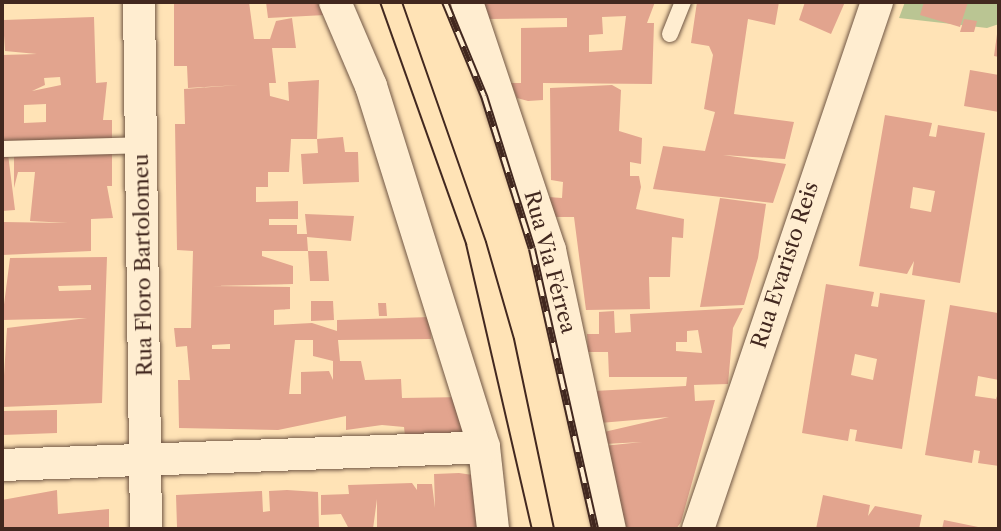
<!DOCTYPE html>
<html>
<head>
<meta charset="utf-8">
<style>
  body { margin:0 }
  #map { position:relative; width:1001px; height:531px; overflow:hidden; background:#ffe3b6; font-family:"Libre Caslon Text",serif }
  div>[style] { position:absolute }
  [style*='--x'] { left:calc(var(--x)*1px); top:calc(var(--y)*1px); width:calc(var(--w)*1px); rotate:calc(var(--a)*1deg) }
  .green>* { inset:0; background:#bac593 }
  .building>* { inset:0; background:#e2a48e }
  .roads { filter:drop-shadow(0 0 2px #715745) drop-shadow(0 0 2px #715745) }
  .service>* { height:16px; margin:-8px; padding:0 8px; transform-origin:8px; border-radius:8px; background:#ffedd0 }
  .minor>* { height:32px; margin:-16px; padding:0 16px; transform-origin:16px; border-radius:16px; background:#ffedd0 }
  .tram>* { height:2px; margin:-1px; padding:0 1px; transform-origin:1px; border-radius:1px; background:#42281f }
  .rail>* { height:8px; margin-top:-4px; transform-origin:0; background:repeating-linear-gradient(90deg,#ffedd0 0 16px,#42281f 0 32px); box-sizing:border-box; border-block:2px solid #42281f }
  span { translate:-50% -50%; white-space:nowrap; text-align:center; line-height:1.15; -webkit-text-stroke:5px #ffedd0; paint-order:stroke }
  .street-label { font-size:21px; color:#42281f }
  .frame { position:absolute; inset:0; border:4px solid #42281f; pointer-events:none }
</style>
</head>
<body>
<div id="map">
  <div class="green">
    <div style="clip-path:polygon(905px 2px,999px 2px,999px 24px,987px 28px,899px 18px)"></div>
  </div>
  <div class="building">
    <div style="clip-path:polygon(evenodd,174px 2px,249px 2px,254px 39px,270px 39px,276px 21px,292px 18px,296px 48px,272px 48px,276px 83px,269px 83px,270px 96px,289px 101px,288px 82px,319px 80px,317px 139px,343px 137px,345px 152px,358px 152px,359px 182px,303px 184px,301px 154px,318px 153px,317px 139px,291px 139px,289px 172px,268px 172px,268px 187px,256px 187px,256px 202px,298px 201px,298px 219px,269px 219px,269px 225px,297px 225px,297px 234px,307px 234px,305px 214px,354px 216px,351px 241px,307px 237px,308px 251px,262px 251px,262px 256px,293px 266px,293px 284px,210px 286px,290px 287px,290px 309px,274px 310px,274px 325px,312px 323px,337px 331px,337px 320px,430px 317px,431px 339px,338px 340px,340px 361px,361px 361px,365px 380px,401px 379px,402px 398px,465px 397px,463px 435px,405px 436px,404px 427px,382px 425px,346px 430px,346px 416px,278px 430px,179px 428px,178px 380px,190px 380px,187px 346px,176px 347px,174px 328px,191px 328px,193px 251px,177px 250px,175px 124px,185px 124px,184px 89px,239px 85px,188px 88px,187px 66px,174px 66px,174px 2px,295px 340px,313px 340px,313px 356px,333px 361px,333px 380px,329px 371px,301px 372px,301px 394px,289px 394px,295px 340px,174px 2px,230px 344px,230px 349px,212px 349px,212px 345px,230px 344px)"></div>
    <div style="clip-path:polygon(266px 2px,324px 2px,325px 15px,268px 18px)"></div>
    <div style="clip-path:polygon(evenodd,655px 2px,647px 23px,654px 23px,652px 84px,543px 83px,543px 100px,528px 101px,517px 98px,511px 83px,521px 83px,521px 28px,567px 27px,567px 18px,488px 19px,483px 4px,655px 2px,626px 16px,622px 50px,589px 52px,589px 35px,603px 34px,602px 17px,626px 16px)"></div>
    <div style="clip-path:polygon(697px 2px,779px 2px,775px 25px,748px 19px,734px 114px,794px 122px,785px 159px,723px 155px,786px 164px,773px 203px,653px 189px,663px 146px,705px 151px,715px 112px,704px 109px,713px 55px,709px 46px,691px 43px)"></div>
    <div style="clip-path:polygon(805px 2px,845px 2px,831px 34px,799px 20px)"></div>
    <div style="clip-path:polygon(924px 2px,968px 2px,960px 27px,920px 15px)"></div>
    <div style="clip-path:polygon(evenodd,94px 17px,96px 83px,107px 82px,103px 120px,112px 120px,112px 138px,2px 143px,2px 55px,37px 54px,5px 51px,3px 20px,94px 17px,60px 77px,61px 85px,32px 91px,45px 85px,44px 78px,60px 77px,94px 17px,46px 104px,46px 122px,24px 123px,24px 105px,46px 104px)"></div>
    <div style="clip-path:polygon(964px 19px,977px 21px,974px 32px,960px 32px)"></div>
    <div style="clip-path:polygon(998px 27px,999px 27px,999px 57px,994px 56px)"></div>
    <div style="clip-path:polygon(970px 70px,999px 75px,999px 112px,964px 106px)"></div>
    <div style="clip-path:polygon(612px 85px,621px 90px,619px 131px,642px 138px,641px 164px,630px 162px,630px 176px,639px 176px,641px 187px,636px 209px,684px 219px,683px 238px,672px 237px,670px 277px,649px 277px,650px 309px,586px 310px,574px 217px,553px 217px,548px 197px,562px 198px,563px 182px,551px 180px,550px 88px)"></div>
    <div style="clip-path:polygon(evenodd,885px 115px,932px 123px,929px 136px,936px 137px,938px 125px,985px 133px,960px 283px,912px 275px,914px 261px,907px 274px,859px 266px,885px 115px,913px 187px,935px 191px,931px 212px,910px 208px,913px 187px)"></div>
    <div style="clip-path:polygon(112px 151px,112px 186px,107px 186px,113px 218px,91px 219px,91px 251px,2px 255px,2px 222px,68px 223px,30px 221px,35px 172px,18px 172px,14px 188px,14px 154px)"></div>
    <div style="clip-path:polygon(8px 154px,15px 210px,2px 211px,2px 155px)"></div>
    <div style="clip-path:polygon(720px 198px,766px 204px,758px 258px,744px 305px,700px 307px)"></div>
    <div style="clip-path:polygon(308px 251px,327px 251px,329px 281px,310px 281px)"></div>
    <div style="clip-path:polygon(evenodd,107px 257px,102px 403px,2px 407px,7px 328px,87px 318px,2px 320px,10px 258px,107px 257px,91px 285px,91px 290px,59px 291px,58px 286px,91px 285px)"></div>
    <div style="clip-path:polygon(evenodd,826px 284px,874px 292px,871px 306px,878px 307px,880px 293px,925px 300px,902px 449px,855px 441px,857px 430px,850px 429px,848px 441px,802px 433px,826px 284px,855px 354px,877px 359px,873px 380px,851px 375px,855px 354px)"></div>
    <div style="clip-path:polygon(311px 301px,333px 301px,334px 320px,311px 321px)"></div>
    <div style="clip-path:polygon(378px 303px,386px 303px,387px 316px,379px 316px)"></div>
    <div style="clip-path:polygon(950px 305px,998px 313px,999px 380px,978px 376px,975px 396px,996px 399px,999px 390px,999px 466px,978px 463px,980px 451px,974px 450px,972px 463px,925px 455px)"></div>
    <div style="clip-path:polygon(evenodd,743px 308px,733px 328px,728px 384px,694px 385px,695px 401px,715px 400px,681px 522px,676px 529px,627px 529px,603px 446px,642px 442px,604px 444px,604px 432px,669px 417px,600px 423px,594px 391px,686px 386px,687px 377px,609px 377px,608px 352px,588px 352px,587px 334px,599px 334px,599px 312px,614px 311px,615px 333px,631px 332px,630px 314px,743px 308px,698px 330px,702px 353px,676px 351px,676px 342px,687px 342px,687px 331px,698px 330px)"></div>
    <div style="clip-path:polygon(57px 410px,57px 433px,2px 435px,2px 411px)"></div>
    <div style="clip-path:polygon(459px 473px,473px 475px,486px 529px,377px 529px,377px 499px,373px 529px,349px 529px,341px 514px,321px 515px,321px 495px,349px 494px,348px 485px,412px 483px,417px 490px,417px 484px,432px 484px,435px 508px,434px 474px)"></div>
    <div style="clip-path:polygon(57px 490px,58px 514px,109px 509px,109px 529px,2px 529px,2px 500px)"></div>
    <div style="clip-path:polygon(287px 490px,318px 492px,319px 529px,177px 527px,176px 495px,262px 491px,263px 512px,270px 511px,269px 491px)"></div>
    <div style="clip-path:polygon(823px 495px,870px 505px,868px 516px,875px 506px,922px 515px,919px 529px,816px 529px)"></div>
    <div style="clip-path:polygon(944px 520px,983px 528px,983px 529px,942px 529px)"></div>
  </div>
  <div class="roads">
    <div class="service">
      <div style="--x:670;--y:34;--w:35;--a:-68"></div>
      <div style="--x:2;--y:149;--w:139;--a:-1.6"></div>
    </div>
    <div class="minor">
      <div style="--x:139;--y:2;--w:527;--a:89.24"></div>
      <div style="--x:335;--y:2;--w:91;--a:66.8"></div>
      <div style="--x:371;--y:86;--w:378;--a:72.6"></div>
      <div style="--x:484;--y:447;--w:82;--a:83.7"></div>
      <div style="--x:467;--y:2;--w:262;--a:71.5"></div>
      <div style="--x:550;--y:250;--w:285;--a:77.9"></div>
      <div style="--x:2;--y:465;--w:482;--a:-2.1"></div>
      <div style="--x:698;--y:529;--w:557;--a:-71.24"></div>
    </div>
  </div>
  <div class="tram">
    <div style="--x:380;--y:2;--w:257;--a:70.4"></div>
    <div style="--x:466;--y:244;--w:293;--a:77"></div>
    <div style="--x:402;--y:2;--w:254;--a:70.7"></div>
    <div style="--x:486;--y:242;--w:101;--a:73.9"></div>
    <div style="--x:514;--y:339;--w:194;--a:78.1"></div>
  </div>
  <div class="rail">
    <div style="--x:445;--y:2;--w:102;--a:67.5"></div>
    <div style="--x:484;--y:96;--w:160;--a:72.6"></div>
    <div style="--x:532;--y:249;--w:287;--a:77.3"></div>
  </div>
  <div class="street-label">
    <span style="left:550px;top:262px;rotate:75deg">Rua Via Férrea</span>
    <span style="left:143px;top:265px;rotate:-91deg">Rua Floro Bartolomeu</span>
    <span style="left:785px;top:265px;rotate:-72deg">Rua Evaristo Reis</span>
  </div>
  <div class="frame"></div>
</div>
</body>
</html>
